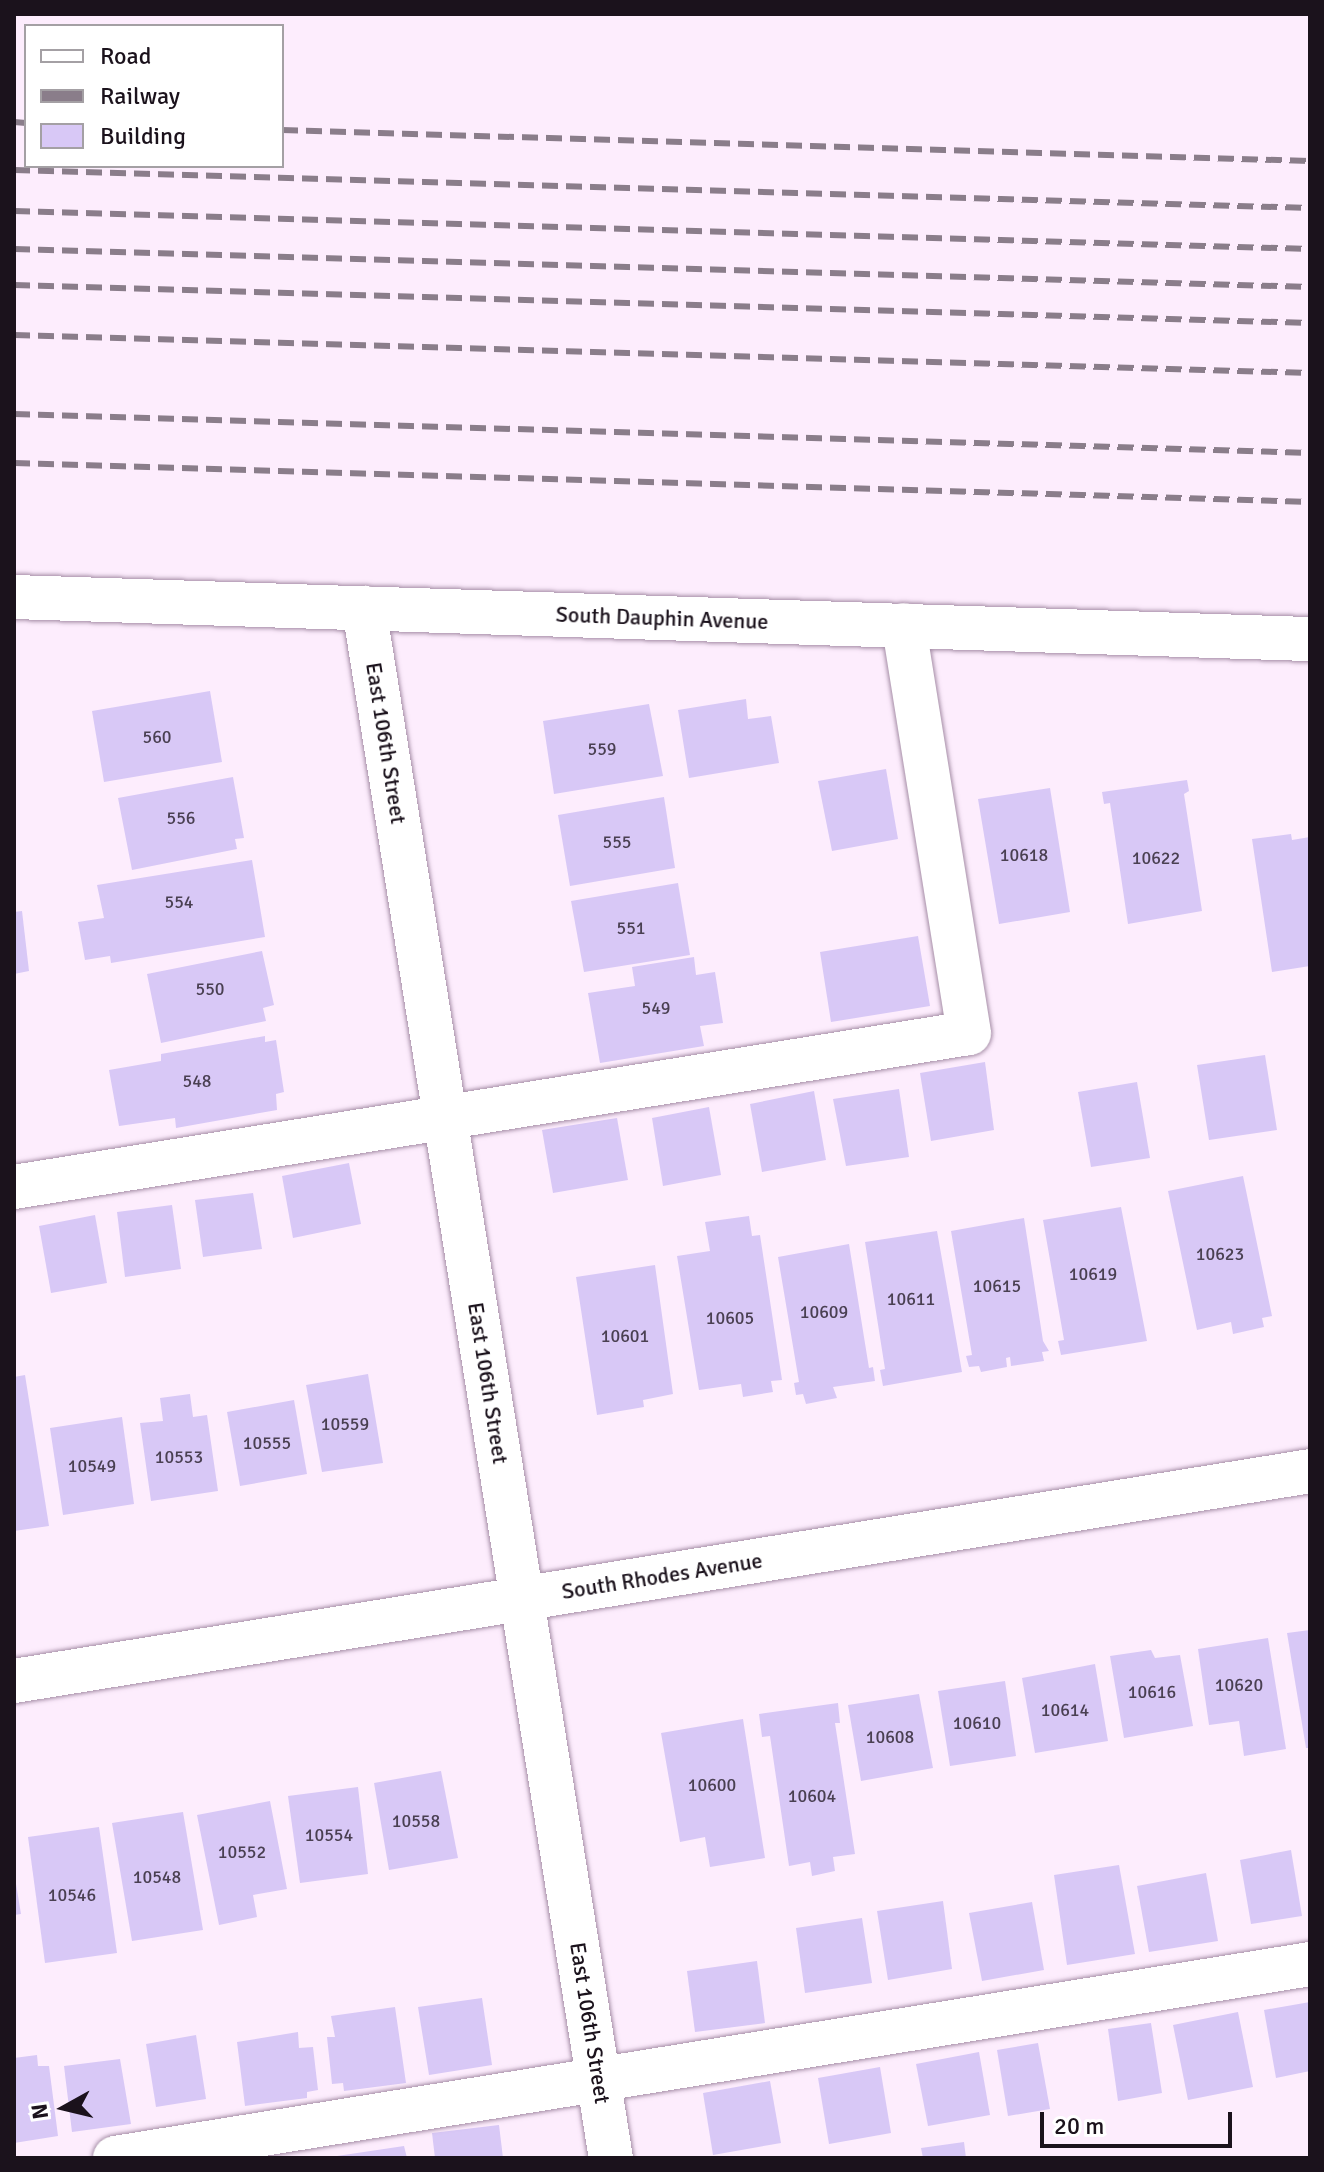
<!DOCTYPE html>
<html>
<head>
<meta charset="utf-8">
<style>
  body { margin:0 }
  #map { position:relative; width:1324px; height:2172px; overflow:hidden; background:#fdedfd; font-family:Signika,sans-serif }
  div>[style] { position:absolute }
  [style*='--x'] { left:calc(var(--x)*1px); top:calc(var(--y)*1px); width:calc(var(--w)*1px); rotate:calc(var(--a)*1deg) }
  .building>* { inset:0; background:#d8c8f6 }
  .roads { filter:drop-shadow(0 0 2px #a68ea7) drop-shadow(0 0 2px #a68ea7) }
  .minor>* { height:44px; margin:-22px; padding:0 22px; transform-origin:22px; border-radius:22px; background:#fff }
  .rail>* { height:6px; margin-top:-3px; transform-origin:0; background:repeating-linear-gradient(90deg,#8a7d8a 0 16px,transparent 0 24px) }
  span { translate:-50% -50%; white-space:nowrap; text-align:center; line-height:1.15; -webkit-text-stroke:6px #fff; paint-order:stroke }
  .number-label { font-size:18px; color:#4a4052 }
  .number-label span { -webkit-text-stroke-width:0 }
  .street-label { font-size:22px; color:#1b121c }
  .frame { position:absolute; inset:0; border:16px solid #1b121c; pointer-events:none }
  .legend { position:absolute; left:24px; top:24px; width:260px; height:144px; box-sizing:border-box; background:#fff; border:2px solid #a4a0a4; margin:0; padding:10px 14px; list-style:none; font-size:24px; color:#1b121c }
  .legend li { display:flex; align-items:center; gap:16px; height:40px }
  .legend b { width:40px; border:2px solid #a4a0a4 }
  .north { position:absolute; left:24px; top:2068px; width:80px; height:80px; -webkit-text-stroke:6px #fff; paint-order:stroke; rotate:262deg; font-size:22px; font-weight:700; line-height:32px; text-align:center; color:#1b121c }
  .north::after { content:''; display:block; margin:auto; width:28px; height:36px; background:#1b121c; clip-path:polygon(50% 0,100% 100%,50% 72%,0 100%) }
  .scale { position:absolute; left:1040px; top:2112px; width:192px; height:36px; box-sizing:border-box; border:4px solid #1b121c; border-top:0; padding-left:10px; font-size:24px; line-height:28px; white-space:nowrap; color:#1b121c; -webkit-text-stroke:6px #fff; paint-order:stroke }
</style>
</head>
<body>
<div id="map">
  <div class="building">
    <div style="clip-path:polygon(210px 691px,222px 762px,104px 782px,92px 711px)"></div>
    <div style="clip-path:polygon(746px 699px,748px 719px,771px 716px,779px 763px,689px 778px,678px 710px)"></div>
    <div style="clip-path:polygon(649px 704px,663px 776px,554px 794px,543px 721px)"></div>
    <div style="clip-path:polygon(886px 769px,898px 839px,832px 851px,818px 781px)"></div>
    <div style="clip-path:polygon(233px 777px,244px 838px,235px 839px,237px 849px,132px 870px,118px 798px)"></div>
    <div style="clip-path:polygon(1187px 780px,1189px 791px,1184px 794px,1202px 911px,1128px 924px,1110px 803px,1104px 804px,1102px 792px)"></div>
    <div style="clip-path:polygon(1050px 788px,1070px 912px,999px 924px,978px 799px)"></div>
    <div style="clip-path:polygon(664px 797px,675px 868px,570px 886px,558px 815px)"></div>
    <div style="clip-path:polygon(1291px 834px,1292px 840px,1310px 837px,1310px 966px,1272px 972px,1252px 839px)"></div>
    <div style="clip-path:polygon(252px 860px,265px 937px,111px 963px,110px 956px,85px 960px,78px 922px,104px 918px,97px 885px)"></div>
    <div style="clip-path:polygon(678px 883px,690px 955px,584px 972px,571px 901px)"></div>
    <div style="clip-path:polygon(22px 911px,29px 971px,14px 974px,14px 912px)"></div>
    <div style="clip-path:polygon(918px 936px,930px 1006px,831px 1022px,820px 952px)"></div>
    <div style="clip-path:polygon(262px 951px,274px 1005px,263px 1008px,266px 1021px,161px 1043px,147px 974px)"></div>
    <div style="clip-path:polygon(694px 957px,696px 975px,715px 972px,723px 1023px,700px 1026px,704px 1046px,600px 1063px,588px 993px,635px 986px,632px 967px)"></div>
    <div style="clip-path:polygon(265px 1036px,265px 1042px,276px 1040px,284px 1092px,276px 1094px,277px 1110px,176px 1128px,175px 1118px,119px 1126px,109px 1070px,161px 1061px,161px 1054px)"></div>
    <div style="clip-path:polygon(1265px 1055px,1277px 1130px,1209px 1140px,1197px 1065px)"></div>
    <div style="clip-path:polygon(985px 1062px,994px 1130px,931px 1141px,920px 1073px)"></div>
    <div style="clip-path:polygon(1137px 1082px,1150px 1158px,1091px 1167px,1078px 1092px)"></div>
    <div style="clip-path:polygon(899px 1089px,909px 1157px,846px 1166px,833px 1099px)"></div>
    <div style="clip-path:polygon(814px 1091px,826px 1160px,762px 1172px,750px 1104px)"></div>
    <div style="clip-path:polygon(709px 1107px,721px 1175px,663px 1186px,652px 1118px)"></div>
    <div style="clip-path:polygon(617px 1118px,628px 1180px,553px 1193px,542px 1130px)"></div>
    <div style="clip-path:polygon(349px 1163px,361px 1224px,293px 1238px,282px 1176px)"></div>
    <div style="clip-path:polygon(1243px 1176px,1272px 1316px,1262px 1318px,1264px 1327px,1233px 1334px,1231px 1322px,1197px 1330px,1168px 1191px)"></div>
    <div style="clip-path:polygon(253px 1193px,262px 1249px,203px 1257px,195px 1200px)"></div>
    <div style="clip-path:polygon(172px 1205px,181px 1269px,125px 1277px,117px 1212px)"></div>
    <div style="clip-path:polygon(1121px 1207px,1147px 1341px,1061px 1355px,1058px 1341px,1064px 1340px,1043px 1220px)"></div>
    <div style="clip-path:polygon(95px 1215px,107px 1283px,51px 1293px,39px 1226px)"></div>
    <div style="clip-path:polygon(749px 1216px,752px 1236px,760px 1235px,782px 1380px,771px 1381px,773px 1392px,743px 1397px,741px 1384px,699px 1390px,677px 1256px,710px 1251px,705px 1222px)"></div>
    <div style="clip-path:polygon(1024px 1218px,1043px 1341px,1049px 1351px,1042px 1352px,1044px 1361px,1011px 1366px,1010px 1357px,1006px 1358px,1007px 1367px,981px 1372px,979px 1366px,969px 1367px,966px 1356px,972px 1355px,951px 1231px)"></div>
    <div style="clip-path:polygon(937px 1231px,962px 1372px,883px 1386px,880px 1370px,885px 1369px,865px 1242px)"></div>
    <div style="clip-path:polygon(849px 1244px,869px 1368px,873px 1367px,875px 1381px,833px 1387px,837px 1398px,806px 1404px,803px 1394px,796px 1395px,794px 1383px,799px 1382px,778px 1257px)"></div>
    <div style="clip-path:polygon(655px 1265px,673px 1394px,643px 1400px,644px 1407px,597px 1415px,576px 1277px)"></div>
    <div style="clip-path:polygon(368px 1374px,383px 1463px,322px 1472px,306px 1385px)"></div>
    <div style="clip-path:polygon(25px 1375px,49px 1526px,14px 1531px,14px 1377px)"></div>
    <div style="clip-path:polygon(190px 1394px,193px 1417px,207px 1415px,218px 1491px,151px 1501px,140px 1423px,163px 1421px,160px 1398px)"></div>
    <div style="clip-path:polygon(294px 1400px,307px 1474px,240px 1486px,227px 1412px)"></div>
    <div style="clip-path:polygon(122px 1417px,134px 1504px,63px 1515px,50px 1428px)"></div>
    <div style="clip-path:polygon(1310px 1630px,1310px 1748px,1306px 1748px,1287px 1633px)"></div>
    <div style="clip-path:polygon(1268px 1638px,1286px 1749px,1244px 1756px,1239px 1721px,1209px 1725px,1198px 1649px)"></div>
    <div style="clip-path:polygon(1151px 1650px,1155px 1658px,1180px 1655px,1193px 1726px,1124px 1738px,1110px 1656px)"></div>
    <div style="clip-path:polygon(1095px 1664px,1108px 1741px,1035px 1753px,1022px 1678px)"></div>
    <div style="clip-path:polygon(1005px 1681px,1016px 1756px,950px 1766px,938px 1691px)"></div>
    <div style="clip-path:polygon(919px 1694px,933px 1768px,861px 1781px,848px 1705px)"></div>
    <div style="clip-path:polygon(838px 1703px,840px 1723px,835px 1723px,855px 1854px,833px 1857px,835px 1871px,812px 1876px,810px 1862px,789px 1866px,770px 1736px,762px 1737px,759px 1714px)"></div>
    <div style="clip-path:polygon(743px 1719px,765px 1858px,710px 1867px,705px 1837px,680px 1842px,661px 1733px)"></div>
    <div style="clip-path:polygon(441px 1771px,458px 1858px,389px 1870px,374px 1783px)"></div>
    <div style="clip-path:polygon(358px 1787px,368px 1874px,300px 1883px,288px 1796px)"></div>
    <div style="clip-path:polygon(270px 1801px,287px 1889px,253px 1895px,257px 1917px,219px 1925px,197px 1815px)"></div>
    <div style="clip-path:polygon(183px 1812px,203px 1930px,132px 1941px,112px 1823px)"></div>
    <div style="clip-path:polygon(99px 1827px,117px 1953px,45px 1963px,28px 1837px)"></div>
    <div style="clip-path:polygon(1291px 1850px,1302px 1916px,1251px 1924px,1240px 1860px)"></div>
    <div style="clip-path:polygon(1119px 1865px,1135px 1954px,1067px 1965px,1054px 1875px)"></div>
    <div style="clip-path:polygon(14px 1872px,21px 1914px,14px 1915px)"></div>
    <div style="clip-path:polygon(1206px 1873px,1218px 1941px,1149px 1952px,1137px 1886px)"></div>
    <div style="clip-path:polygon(943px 1901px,952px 1969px,888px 1980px,877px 1911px)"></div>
    <div style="clip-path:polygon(1032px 1902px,1044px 1970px,982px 1981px,969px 1913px)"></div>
    <div style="clip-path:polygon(862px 1918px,872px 1983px,805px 1993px,796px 1928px)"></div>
    <div style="clip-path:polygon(757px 1961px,765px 2023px,695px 2032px,687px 1971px)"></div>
    <div style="clip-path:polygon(482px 1998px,492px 2065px,429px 2075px,418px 2007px)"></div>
    <div style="clip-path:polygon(1310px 2002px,1310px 2071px,1276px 2078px,1264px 2010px)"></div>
    <div style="clip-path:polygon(395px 2007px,406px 2083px,344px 2091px,343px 2083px,332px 2084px,327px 2037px,335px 2037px,331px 2016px)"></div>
    <div style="clip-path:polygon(1238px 2012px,1253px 2087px,1188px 2100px,1173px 2025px)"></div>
    <div style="clip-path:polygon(1151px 2023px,1162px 2093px,1118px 2101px,1108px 2029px)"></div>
    <div style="clip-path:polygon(298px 2032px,299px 2048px,313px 2047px,318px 2090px,307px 2092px,307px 2098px,245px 2106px,237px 2042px)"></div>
    <div style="clip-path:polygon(196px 2035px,206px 2099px,156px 2107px,146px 2044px)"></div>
    <div style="clip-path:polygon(1038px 2043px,1050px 2109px,1008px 2116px,997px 2050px)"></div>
    <div style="clip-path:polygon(979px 2052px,990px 2115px,928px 2126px,916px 2064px)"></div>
    <div style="clip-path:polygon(37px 2055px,38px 2066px,49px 2066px,58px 2136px,14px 2143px,14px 2058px)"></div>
    <div style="clip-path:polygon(120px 2059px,131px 2124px,72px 2132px,64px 2066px)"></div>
    <div style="clip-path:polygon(880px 2067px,891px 2133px,829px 2144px,818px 2078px)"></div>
    <div style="clip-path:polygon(770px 2081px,781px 2143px,713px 2155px,703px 2093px)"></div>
    <div style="clip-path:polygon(499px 2125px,503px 2158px,435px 2158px,432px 2133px)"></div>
    <div style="clip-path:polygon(964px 2142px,966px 2158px,923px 2158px,921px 2148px)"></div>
    <div style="clip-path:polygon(404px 2146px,407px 2158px,337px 2158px,337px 2156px)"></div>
  </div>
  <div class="roads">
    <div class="minor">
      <div style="--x:14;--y:597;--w:1297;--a:1.86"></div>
      <div style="--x:364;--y:608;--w:1570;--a:80.95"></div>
      <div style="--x:14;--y:1187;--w:967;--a:-9.16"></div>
      <div style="--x:969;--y:1033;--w:413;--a:-99.1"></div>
      <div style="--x:14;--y:1681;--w:1313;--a:-9.2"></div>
      <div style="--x:115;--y:2158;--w:1211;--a:-9.22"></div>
    </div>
  </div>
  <div class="rail">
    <div style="--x:14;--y:122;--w:12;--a:5"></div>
    <div style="--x:282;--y:130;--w:1028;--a:1.73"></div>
    <div style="--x:14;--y:170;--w:1297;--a:1.68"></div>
    <div style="--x:14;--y:211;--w:1297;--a:1.68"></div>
    <div style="--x:14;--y:249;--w:1297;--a:1.68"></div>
    <div style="--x:14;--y:285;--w:1297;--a:1.68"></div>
    <div style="--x:14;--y:335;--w:1297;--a:1.68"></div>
    <div style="--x:14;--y:414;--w:1297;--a:1.72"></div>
    <div style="--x:14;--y:463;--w:1297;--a:1.72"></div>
  </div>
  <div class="number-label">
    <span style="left:157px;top:737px">560</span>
    <span style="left:602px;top:749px">559</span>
    <span style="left:181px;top:818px">556</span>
    <span style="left:617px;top:842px">555</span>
    <span style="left:1024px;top:855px">10618</span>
    <span style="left:1156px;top:858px">10622</span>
    <span style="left:179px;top:902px">554</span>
    <span style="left:631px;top:928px">551</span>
    <span style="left:210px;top:989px">550</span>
    <span style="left:656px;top:1008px">549</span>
    <span style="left:197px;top:1081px">548</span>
    <span style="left:1220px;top:1254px">10623</span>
    <span style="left:1093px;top:1274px">10619</span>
    <span style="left:997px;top:1286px">10615</span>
    <span style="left:911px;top:1299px">10611</span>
    <span style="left:824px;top:1312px">10609</span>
    <span style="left:730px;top:1318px">10605</span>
    <span style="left:625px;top:1336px">10601</span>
    <span style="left:345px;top:1424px">10559</span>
    <span style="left:267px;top:1443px">10555</span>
    <span style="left:179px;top:1457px">10553</span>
    <span style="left:92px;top:1466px">10549</span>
    <span style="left:1239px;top:1685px">10620</span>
    <span style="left:1152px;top:1692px">10616</span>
    <span style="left:1065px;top:1710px">10614</span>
    <span style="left:977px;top:1723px">10610</span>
    <span style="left:890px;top:1737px">10608</span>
    <span style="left:712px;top:1785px">10600</span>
    <span style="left:812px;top:1796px">10604</span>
    <span style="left:416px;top:1821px">10558</span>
    <span style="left:329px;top:1835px">10554</span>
    <span style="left:242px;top:1852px">10552</span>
    <span style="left:157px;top:1877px">10548</span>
    <span style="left:72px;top:1895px">10546</span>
  </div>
  <div class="street-label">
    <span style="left:662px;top:618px;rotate:2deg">South Dauphin Avenue</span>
    <span style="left:386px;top:743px;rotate:81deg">East 106th Street</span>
    <span style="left:488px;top:1383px;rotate:81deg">East 106th Street</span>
    <span style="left:662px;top:1576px;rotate:-9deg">South Rhodes Avenue</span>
    <span style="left:590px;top:2023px;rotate:81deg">East 106th Street</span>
  </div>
  <div class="frame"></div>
  <ul class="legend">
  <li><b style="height:10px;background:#fff"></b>Road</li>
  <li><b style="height:10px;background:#8a7d8a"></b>Railway</li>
  <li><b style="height:22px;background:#d8c8f6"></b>Building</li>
  </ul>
  <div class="north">N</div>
  <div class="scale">20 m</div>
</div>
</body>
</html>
